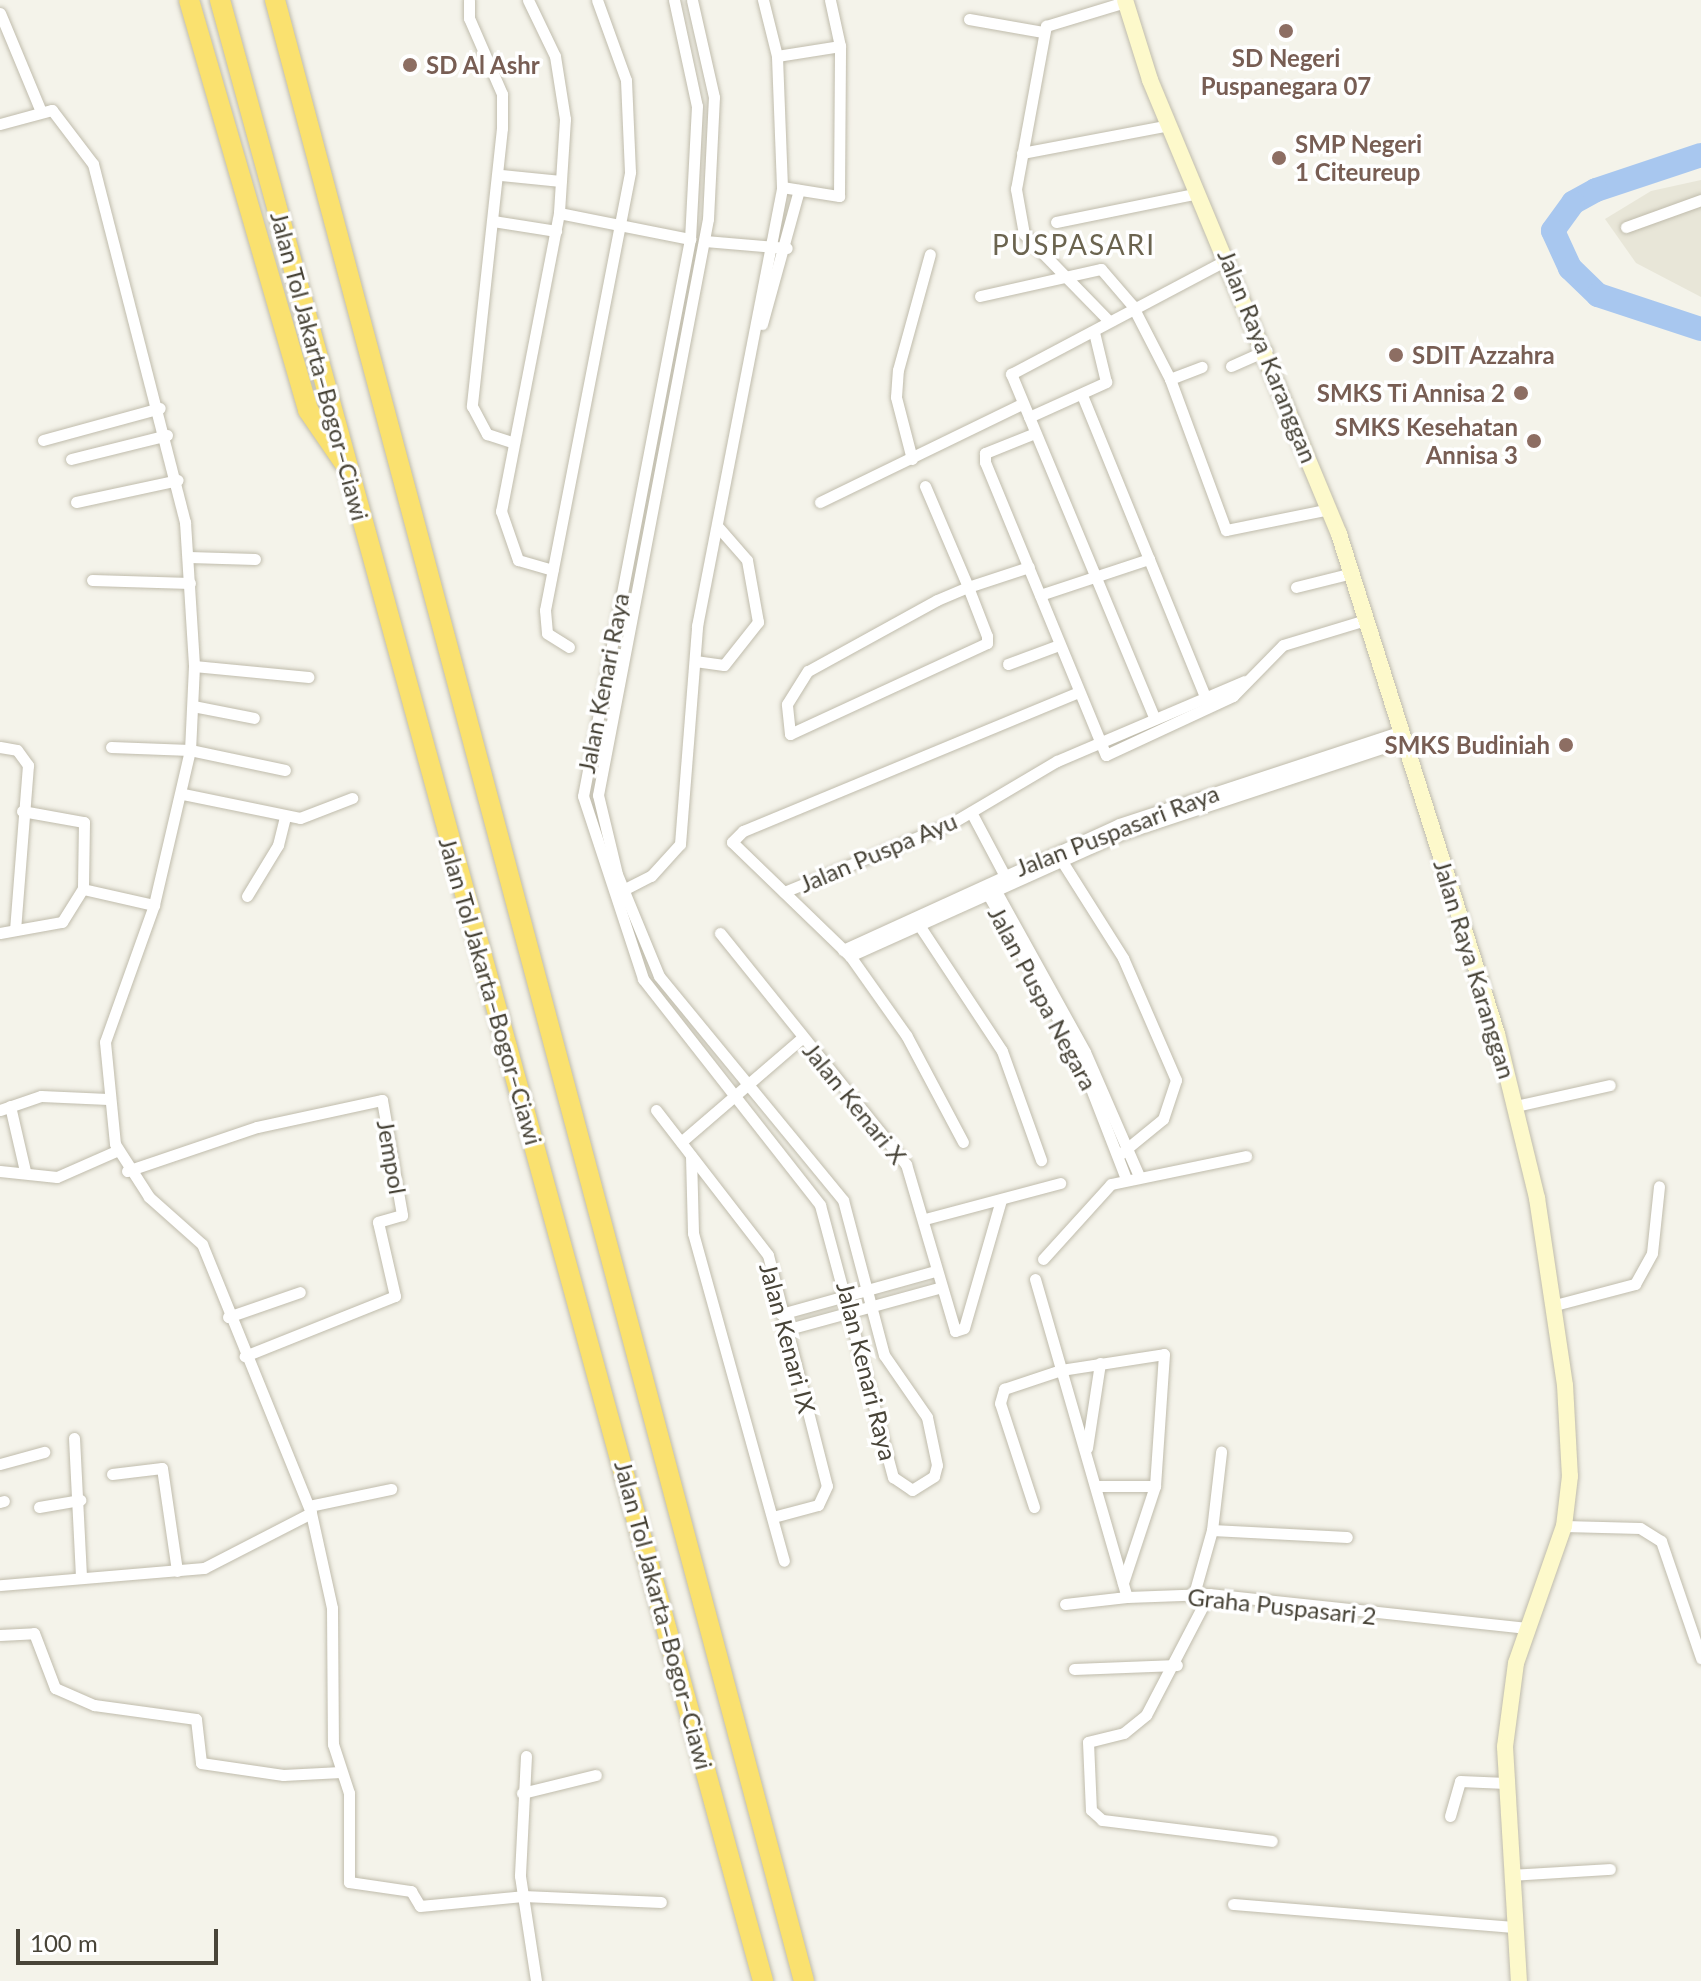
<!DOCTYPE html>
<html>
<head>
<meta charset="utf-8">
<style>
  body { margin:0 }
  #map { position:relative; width:1701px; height:1981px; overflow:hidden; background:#f4f3ea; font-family:Lato,sans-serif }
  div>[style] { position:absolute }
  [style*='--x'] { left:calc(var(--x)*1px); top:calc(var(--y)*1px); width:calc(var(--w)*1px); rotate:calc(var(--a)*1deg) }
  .residential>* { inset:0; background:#e8e6d8 }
  .river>* { height:24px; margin:-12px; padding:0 12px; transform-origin:12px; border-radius:12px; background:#a8c7ef }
  .roads { filter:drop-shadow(0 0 2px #c0bcac) drop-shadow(0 0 2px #c0bcac) }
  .street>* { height:11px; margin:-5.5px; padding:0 5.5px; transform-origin:5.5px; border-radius:5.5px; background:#fff }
  .secondary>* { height:16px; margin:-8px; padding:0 8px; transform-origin:8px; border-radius:8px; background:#fdf9cb }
  .highway>* { height:20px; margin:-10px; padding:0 10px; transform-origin:10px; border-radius:10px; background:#fae16f }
  .dots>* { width:22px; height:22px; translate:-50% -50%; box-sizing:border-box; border:4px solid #fff; border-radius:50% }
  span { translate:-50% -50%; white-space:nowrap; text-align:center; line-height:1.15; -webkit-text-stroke:7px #fff; paint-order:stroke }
  .education-label { font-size:24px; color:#785e54; font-weight:700 }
  .left { translate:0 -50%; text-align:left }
  .right { translate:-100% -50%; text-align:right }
  .street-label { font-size:24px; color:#484438 }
  .quarter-label { font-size:28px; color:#6b644f; letter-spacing:2px }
  .scale { position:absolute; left:16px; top:1929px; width:202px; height:36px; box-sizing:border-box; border:4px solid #484438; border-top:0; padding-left:10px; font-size:24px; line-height:28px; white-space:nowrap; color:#484438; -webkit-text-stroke:6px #fff; paint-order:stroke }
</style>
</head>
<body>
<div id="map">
  <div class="residential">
    <div style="clip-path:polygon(1701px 180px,1701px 297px,1636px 263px,1605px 219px,1651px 191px)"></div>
  </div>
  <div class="river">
    <div style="--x:1701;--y:155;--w:111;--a:161.6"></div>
    <div style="--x:1596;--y:190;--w:26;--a:151"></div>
    <div style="--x:1573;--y:203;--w:34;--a:126"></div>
    <div style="--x:1553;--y:231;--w:41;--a:65.3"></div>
    <div style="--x:1570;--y:268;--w:39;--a:44"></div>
    <div style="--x:1598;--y:295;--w:108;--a:18.3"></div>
  </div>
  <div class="roads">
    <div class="street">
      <div style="--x:469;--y:0;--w:18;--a:90"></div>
      <div style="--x:469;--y:18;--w:83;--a:66.5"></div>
      <div style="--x:502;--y:94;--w:34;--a:90"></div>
      <div style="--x:502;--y:128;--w:280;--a:96.2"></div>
      <div style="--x:472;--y:406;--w:32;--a:62"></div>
      <div style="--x:487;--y:434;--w:25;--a:18"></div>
      <div style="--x:528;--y:0;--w:62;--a:64.3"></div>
      <div style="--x:555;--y:56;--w:64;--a:81"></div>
      <div style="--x:565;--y:119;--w:94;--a:93.7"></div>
      <div style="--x:559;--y:213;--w:304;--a:101"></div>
      <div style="--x:501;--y:511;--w:52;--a:70.9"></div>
      <div style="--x:518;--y:560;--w:36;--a:16"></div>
      <div style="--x:674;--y:0;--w:108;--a:77.8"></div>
      <div style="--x:697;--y:106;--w:133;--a:93"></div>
      <div style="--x:690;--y:239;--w:567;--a:100.87"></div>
      <div style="--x:583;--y:796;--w:193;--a:71.8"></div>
      <div style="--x:643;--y:979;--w:287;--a:51.9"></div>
      <div style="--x:820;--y:1205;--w:282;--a:75"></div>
      <div style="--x:893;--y:1477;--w:23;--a:34"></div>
      <div style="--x:912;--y:1490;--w:26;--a:-32"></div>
      <div style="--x:934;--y:1476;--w:11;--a:-75"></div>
      <div style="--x:937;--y:1465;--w:49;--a:-101.8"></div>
      <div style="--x:927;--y:1417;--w:75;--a:-124.7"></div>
      <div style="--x:884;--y:1355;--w:160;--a:-104.8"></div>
      <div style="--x:843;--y:1200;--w:290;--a:-129.4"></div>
      <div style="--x:659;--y:976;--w:110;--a:-112.4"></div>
      <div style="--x:617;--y:874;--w:81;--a:-103.5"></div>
      <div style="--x:598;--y:795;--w:586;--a:-79.19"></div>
      <div style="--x:708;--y:219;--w:122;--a:-87.2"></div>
      <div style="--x:714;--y:97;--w:99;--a:-102.8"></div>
      <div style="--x:0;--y:13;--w:104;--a:67.4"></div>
      <div style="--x:969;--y:19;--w:75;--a:10"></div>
      <div style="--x:777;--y:56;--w:64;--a:-9"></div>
      <div style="--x:0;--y:124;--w:54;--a:-15.1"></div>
      <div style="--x:52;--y:110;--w:68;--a:52.8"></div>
      <div style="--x:93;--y:164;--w:370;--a:75.6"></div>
      <div style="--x:185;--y:522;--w:144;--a:86.4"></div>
      <div style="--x:194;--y:666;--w:84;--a:92.7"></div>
      <div style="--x:190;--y:750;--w:159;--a:103.1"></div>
      <div style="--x:154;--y:905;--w:145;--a:109.7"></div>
      <div style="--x:105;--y:1042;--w:102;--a:84.4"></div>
      <div style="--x:115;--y:1144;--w:63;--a:57.3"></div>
      <div style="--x:149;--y:1197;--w:71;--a:41.6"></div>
      <div style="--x:202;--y:1244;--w:290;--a:67.9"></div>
      <div style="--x:311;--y:1513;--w:120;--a:152.8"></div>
      <div style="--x:204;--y:1568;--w:205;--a:175.2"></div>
      <div style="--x:1022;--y:153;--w:151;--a:-10.7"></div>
      <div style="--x:501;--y:175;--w:60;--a:5.7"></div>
      <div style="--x:782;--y:187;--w:58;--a:9"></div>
      <div style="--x:839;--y:196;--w:150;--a:-89.6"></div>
      <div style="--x:840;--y:46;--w:47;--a:-102.3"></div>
      <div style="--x:559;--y:213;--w:134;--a:11.2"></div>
      <div style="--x:493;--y:221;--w:64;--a:9"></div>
      <div style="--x:1056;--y:222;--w:145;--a:-11.5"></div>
      <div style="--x:1626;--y:227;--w:80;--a:-19.8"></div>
      <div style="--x:705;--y:241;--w:82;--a:4.9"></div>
      <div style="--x:980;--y:296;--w:124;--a:-12.6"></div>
      <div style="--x:1101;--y:269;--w:48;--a:49.3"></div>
      <div style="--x:1132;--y:305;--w:83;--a:62.8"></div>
      <div style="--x:1170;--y:379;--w:161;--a:69.7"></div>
      <div style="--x:1226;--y:530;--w:106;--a:-11.4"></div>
      <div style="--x:1108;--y:320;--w:120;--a:-134.3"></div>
      <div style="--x:1024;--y:234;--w:46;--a:-100.1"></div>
      <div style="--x:1016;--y:189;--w:166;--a:-79.6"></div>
      <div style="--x:1046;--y:26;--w:83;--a:-16.9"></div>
      <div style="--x:762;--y:324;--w:139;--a:-74.6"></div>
      <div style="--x:1231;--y:366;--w:39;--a:-24"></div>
      <div style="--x:1170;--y:379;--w:34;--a:-21"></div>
      <div style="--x:1082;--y:395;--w:323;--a:67.8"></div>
      <div style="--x:1029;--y:417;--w:85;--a:-24.4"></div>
      <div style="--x:1106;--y:382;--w:51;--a:-103.5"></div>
      <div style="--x:1035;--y:433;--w:54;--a:158.2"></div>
      <div style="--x:985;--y:453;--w:9;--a:90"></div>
      <div style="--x:985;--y:462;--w:317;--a:67.6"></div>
      <div style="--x:1106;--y:755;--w:140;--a:-24.9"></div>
      <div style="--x:1233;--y:696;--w:71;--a:-45.6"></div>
      <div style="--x:1283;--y:645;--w:87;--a:-16.8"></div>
      <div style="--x:43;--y:440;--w:121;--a:-15.3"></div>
      <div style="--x:71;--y:459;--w:99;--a:-14"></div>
      <div style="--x:912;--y:459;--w:64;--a:-104.5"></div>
      <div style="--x:896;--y:397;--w:27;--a:-86"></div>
      <div style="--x:898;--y:370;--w:120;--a:-74.6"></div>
      <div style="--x:925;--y:486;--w:110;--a:66.9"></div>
      <div style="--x:968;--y:587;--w:53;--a:68.8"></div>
      <div style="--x:987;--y:636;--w:7;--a:90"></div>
      <div style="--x:987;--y:643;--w:217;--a:155.2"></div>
      <div style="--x:790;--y:734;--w:30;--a:-96"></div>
      <div style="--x:787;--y:704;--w:39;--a:-58"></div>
      <div style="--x:808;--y:671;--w:147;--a:-28.8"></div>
      <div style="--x:937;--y:600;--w:34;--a:-23"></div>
      <div style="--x:968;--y:587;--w:64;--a:-18.2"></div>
      <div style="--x:76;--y:502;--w:104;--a:-12.2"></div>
      <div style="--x:820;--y:502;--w:225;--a:-25.9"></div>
      <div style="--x:189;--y:557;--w:66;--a:1.7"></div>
      <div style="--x:92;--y:580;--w:98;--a:1.8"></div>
      <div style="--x:1296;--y:587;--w:58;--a:-14"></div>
      <div style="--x:1040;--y:595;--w:115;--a:-18.3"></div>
      <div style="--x:569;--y:647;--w:26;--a:-148"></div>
      <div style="--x:547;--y:633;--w:23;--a:-95"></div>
      <div style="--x:545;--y:610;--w:446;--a:-79"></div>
      <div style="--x:630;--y:172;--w:92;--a:-92.5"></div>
      <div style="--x:626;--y:80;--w:85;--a:-109.9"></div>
      <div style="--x:695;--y:661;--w:29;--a:8"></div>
      <div style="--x:724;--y:665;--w:55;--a:-51.7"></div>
      <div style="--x:758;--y:622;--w:63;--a:-100.1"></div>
      <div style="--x:747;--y:560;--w:43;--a:-131.2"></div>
      <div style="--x:1008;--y:664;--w:54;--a:-20.4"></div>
      <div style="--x:194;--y:666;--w:115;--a:5.5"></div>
      <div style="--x:193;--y:706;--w:62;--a:11.1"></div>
      <div style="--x:1154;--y:717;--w:372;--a:-112.6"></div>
      <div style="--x:1011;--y:374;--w:246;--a:-27.9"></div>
      <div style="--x:0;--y:747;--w:17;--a:10"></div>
      <div style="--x:17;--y:750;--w:19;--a:54"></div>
      <div style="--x:28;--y:765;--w:165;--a:94.5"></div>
      <div style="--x:111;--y:747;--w:79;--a:2.2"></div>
      <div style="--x:190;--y:750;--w:97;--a:11.9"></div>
      <div style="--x:183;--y:794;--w:119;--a:11.6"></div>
      <div style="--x:300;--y:818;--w:56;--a:-21"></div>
      <div style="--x:22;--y:811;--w:63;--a:10.1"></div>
      <div style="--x:84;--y:822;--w:67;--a:90.9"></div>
      <div style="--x:971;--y:812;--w:75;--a:62.1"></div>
      <div style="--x:1058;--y:855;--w:122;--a:57.7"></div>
      <div style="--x:1123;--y:958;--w:133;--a:66.5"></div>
      <div style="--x:1176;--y:1080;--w:41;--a:108.4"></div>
      <div style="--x:1163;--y:1119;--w:57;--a:140.7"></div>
      <div style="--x:992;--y:884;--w:192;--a:61"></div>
      <div style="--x:1085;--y:1052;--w:135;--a:66.5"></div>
      <div style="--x:985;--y:889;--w:190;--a:60.7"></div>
      <div style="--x:1078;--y:1055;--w:133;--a:68.8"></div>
      <div style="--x:623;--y:890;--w:31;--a:-27"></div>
      <div style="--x:651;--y:876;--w:43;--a:-47.8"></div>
      <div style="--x:680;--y:844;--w:219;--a:-85.5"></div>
      <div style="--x:697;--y:626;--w:447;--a:-79"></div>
      <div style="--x:782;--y:187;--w:131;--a:-92.2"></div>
      <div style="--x:777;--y:56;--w:58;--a:-104"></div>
      <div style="--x:784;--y:892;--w:182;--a:-22.3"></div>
      <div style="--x:952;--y:823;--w:122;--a:-30.6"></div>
      <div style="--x:1057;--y:761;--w:204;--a:-23.1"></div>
      <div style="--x:247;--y:896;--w:60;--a:-58.7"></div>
      <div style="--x:278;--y:845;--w:30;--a:-76"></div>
      <div style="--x:917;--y:922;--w:154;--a:56.6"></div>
      <div style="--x:1002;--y:1051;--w:116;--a:70.3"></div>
      <div style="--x:0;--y:933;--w:63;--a:-10.1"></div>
      <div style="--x:62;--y:922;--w:39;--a:-58"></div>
      <div style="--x:83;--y:889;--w:73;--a:12.7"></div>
      <div style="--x:720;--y:933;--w:297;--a:51.2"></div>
      <div style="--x:906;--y:1164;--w:174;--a:73.6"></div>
      <div style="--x:955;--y:1331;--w:9;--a:-18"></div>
      <div style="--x:964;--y:1328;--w:133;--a:-73.9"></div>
      <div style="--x:843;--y:950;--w:303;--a:-24.5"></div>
      <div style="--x:1119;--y:824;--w:294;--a:-18.2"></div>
      <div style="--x:850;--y:956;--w:295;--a:-24.2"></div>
      <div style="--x:1119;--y:835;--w:297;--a:-18.3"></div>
      <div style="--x:10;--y:1106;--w:67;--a:77"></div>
      <div style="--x:1516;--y:1106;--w:96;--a:-12.6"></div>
      <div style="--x:0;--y:1110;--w:43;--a:-18.9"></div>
      <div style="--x:41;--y:1096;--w:67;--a:2.6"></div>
      <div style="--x:656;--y:1110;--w:183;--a:52.3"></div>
      <div style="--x:768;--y:1255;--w:238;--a:75.7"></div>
      <div style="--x:827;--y:1486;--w:21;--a:115"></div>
      <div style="--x:818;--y:1505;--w:47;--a:165.1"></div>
      <div style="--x:681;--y:1142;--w:160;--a:-40.7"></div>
      <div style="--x:963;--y:1142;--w:121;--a:-118"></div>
      <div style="--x:906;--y:1035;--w:97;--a:-125.3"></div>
      <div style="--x:850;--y:956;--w:164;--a:-136"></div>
      <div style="--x:732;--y:842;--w:16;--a:-45"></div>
      <div style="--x:743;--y:831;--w:363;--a:-22.5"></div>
      <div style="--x:691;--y:1156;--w:77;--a:88.5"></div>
      <div style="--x:693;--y:1233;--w:340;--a:74.5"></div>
      <div style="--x:0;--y:1171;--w:57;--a:6"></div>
      <div style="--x:57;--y:1177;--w:64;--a:-23.8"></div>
      <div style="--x:127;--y:1171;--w:137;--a:-18.7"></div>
      <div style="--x:257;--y:1127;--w:128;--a:-12.2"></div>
      <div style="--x:382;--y:1100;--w:117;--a:80.1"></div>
      <div style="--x:402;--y:1215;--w:25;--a:164"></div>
      <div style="--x:378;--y:1222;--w:76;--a:77.1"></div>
      <div style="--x:395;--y:1296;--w:162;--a:158.2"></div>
      <div style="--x:925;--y:1219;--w:140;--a:-14.9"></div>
      <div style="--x:1043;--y:1259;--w:101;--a:-47.8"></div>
      <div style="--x:1111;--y:1184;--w:138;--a:-11.7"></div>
      <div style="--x:1035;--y:1279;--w:331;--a:73.9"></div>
      <div style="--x:1127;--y:1597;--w:82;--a:-2.1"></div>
      <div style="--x:1209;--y:1594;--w:320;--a:6.1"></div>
      <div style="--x:1555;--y:1305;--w:83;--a:-14.7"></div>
      <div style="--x:1635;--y:1284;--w:35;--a:-61"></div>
      <div style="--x:1652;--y:1253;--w:67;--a:-84"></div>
      <div style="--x:781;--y:1314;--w:160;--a:-15.6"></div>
      <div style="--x:228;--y:1317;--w:76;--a:-19.1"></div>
      <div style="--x:785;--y:1330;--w:160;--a:-15.3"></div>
      <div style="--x:74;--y:1438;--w:137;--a:87.1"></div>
      <div style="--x:1087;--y:1448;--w:86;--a:-81.3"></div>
      <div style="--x:0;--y:1464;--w:46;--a:-15.3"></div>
      <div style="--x:112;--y:1474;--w:50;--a:-6.8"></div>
      <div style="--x:162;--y:1468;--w:104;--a:81.7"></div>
      <div style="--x:1099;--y:1486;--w:56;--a:0"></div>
      <div style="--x:0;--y:1502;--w:4;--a:-14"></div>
      <div style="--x:309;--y:1506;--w:84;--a:-11.7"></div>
      <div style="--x:39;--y:1507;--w:42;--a:-9.7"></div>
      <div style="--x:1034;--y:1507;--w:109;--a:-108.1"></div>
      <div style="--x:1000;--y:1403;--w:15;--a:-74"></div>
      <div style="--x:1004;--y:1389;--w:60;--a:-18.4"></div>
      <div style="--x:1061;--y:1370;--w:104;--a:-8.8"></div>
      <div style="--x:1164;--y:1354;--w:132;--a:93.9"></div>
      <div style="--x:1155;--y:1486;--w:102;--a:108.3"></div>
      <div style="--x:311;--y:1513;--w:97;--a:77.5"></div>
      <div style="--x:332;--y:1608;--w:136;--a:89.6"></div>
      <div style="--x:333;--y:1744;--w:52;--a:71.9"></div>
      <div style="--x:349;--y:1793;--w:89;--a:90"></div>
      <div style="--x:349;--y:1882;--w:63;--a:8.3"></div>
      <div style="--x:411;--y:1891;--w:17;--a:59"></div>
      <div style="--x:420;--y:1906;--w:103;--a:-5.5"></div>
      <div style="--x:523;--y:1896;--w:138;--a:2.5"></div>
      <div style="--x:1564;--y:1526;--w:76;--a:1.5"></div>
      <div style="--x:1640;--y:1528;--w:25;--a:32"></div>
      <div style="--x:1661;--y:1541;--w:124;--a:71.1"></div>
      <div style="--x:1212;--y:1530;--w:135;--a:3"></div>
      <div style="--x:1194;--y:1594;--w:66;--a:-74.3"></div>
      <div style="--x:1212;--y:1530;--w:79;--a:-83.4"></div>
      <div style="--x:1209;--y:1594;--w:136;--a:117.5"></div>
      <div style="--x:1146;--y:1715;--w:28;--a:141"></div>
      <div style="--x:1124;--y:1733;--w:37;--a:166"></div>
      <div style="--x:1088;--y:1742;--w:68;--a:87.5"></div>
      <div style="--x:1091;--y:1810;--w:15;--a:42"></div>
      <div style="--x:1102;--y:1820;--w:171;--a:7"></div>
      <div style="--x:1065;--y:1604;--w:62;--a:-6.4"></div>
      <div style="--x:0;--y:1635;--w:34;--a:-3"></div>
      <div style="--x:34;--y:1633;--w:59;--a:69.1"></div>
      <div style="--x:55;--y:1688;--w:43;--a:23.6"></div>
      <div style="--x:94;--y:1705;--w:103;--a:7.8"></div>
      <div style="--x:196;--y:1719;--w:44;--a:83.5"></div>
      <div style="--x:201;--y:1763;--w:83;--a:8.3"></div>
      <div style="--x:283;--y:1775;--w:58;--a:-3"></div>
      <div style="--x:1074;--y:1669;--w:103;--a:-2.2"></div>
      <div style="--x:526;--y:1756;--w:120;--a:92.9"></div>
      <div style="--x:520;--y:1876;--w:106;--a:81.3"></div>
      <div style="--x:522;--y:1793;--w:76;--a:-13.7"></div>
      <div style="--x:1450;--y:1816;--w:36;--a:-74"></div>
      <div style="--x:1460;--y:1781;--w:46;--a:2.5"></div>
      <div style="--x:1511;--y:1875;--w:99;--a:-3.5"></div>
      <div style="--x:1233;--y:1904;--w:282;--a:4.7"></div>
    </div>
    <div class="secondary">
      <div style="--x:1125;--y:0;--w:84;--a:72.6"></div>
      <div style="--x:1150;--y:80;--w:492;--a:67.4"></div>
      <div style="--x:1339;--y:534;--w:524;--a:72.46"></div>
      <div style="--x:1497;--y:1034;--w:169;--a:76.3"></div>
      <div style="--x:1537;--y:1198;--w:189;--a:81.5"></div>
      <div style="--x:1565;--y:1385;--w:91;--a:86.9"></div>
      <div style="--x:1570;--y:1476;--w:50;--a:96.8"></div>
      <div style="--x:1564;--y:1526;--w:145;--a:109.3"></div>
      <div style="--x:1516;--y:1663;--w:85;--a:97.5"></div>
      <div style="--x:1505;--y:1747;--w:234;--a:86.6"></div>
    </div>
    <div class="highway">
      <div style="--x:189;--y:0;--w:427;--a:73.8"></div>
      <div style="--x:308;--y:410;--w:65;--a:55.6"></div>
      <div style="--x:220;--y:0;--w:2054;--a:74.67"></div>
      <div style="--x:275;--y:0;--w:2050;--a:75.05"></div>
    </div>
  </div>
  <div class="dots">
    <div style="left:1286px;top:31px;background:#8d6e63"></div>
    <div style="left:410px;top:65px;background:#8d6e63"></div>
    <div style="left:1279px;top:158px;background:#8d6e63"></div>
    <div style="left:1396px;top:355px;background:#8d6e63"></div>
    <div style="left:1521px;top:393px;background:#8d6e63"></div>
    <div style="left:1534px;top:441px;background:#8d6e63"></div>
    <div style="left:1566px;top:745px;background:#8d6e63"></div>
  </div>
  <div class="education-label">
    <span style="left:1286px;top:72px">SD Negeri<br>Puspanegara 07</span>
    <span class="left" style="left:426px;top:65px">SD Al Ashr</span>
    <span class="left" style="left:1295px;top:158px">SMP Negeri<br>1 Citeureup</span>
    <span class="left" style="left:1412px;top:355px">SDIT Azzahra</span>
    <span class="right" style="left:1505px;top:393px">SMKS Ti Annisa 2</span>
    <span class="right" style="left:1518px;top:441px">SMKS Kesehatan<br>Annisa 3</span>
    <span class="right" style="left:1550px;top:745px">SMKS Budiniah</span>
  </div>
  <div class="street-label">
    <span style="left:1268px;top:356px;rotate:68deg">Jalan Raya Karanggan</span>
    <span style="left:320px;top:366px;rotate:75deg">Jalan Tol Jakarta–Bogor–Ciawi</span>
    <span style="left:603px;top:683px;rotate:-79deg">Jalan Kenari Raya</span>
    <span style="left:1117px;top:830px;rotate:-21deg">Jalan Puspasari Raya</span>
    <span style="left:878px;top:852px;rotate:-23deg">Jalan Puspa Ayu</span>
    <span style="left:1475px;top:969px;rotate:73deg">Jalan Raya Karanggan</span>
    <span style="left:491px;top:991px;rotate:74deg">Jalan Tol Jakarta–Bogor–Ciawi</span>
    <span style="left:1043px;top:998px;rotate:62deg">Jalan Puspa Negara</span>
    <span style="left:855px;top:1103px;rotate:51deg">Jalan Kenari X</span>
    <span style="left:392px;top:1157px;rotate:80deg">Jempol</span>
    <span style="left:788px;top:1338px;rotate:75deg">Jalan Kenari IX</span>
    <span style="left:867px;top:1371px;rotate:76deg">Jalan Kenari Raya</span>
    <span style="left:1282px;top:1606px;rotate:6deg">Graha Puspasari 2</span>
    <span style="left:664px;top:1615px;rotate:75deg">Jalan Tol Jakarta–Bogor–Ciawi</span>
  </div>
  <div class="quarter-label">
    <span style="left:1074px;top:244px">PUSPASARI</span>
  </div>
  <div class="scale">100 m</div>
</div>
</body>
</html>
